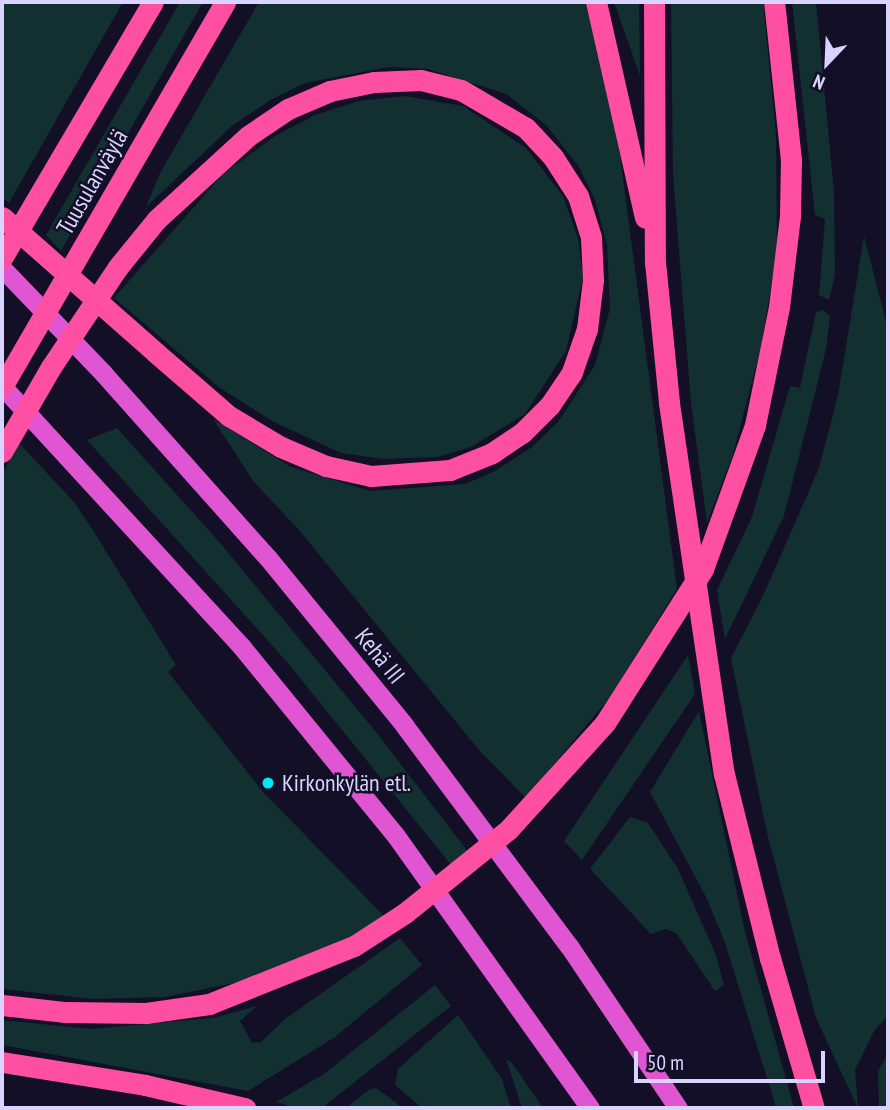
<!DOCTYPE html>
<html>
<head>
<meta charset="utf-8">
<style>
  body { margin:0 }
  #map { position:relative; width:890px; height:1110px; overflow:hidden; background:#130f26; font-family:"PT Sans Narrow",sans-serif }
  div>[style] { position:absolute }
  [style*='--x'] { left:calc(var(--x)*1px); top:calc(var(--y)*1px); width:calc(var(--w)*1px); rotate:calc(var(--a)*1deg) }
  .green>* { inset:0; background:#12302f }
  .trunk>* { height:19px; margin:-9.5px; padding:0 9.5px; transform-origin:9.5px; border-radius:9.5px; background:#e055d1 }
  .motorway>* { height:21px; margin:-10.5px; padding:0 10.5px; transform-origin:10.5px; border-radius:10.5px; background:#ff4fa3 }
  .dots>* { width:19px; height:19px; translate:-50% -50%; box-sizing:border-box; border:4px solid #130f26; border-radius:50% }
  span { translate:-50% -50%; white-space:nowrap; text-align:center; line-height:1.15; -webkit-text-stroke:5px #130f26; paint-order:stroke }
  .street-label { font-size:24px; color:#d9d4ff }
  .poi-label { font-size:24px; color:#d9d4ff }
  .left { translate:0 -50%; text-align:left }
  .frame { position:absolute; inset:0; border:4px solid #d9d4ff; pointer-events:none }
  .north { position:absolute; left:792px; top:28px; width:70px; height:70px; -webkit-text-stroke:5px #130f26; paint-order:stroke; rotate:203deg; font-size:19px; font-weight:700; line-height:28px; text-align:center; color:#d9d4ff }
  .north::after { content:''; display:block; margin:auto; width:24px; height:32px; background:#d9d4ff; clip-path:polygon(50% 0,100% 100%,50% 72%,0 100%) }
  .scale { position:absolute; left:634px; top:1051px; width:191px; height:32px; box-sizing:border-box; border:4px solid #d9d4ff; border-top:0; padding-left:9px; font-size:21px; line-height:24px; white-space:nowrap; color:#d9d4ff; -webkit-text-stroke:5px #130f26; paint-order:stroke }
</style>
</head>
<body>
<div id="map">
  <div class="green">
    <div style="clip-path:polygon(2px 2px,123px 2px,9px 203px,2px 197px)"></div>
    <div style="clip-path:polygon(180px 2px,203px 2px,61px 251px,46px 235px)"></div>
    <div style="clip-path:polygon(259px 2px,585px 2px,616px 125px,677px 589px,610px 697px,526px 798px,479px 750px,299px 530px,254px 482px,213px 419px,291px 467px,370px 491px,465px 484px,495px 471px,532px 447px,558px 422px,595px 365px,610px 308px,607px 245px,595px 200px,579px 167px,546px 125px,506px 94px,428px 69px,389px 67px,305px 83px,272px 99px,233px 125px,146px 207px,160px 173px)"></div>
    <div style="clip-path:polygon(614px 2px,639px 2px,640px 76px)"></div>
    <div style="clip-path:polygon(671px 2px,763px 2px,776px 134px,777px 250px,761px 347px,733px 454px,707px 523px,691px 403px,673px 175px)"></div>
    <div style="clip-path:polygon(792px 2px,816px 2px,834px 192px,835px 275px,829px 300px,819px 295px,825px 219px,815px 215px)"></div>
    <div style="clip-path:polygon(404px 96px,463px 106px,526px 148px,563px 196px,578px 238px,583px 277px,566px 351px,525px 414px,471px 447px,438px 457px,383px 459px,341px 453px,274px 422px,220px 388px,114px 298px,222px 175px,275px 136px,315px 115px,359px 101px)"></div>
    <div style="clip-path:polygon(864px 236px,888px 330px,888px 1015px,874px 1031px,855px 1070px,858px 1108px,816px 1018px,767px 833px,731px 658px,762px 598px,819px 468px,838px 395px)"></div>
    <div style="clip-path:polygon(824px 310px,830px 317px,826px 349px,784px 516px,725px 639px,717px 590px,752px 517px,790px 386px,800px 388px,816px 312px)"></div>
    <div style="clip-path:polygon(117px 428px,221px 544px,376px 732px,469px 853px,452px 866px,287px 662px,87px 440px)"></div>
    <div style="clip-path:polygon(19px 443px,75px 503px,96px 535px,176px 665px,168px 672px,264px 793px,385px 917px,342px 941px,239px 982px,165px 997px,93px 999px,2px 989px,2px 474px)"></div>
    <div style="clip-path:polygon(688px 655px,695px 694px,582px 860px,564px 841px)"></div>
    <div style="clip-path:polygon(699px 711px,745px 932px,794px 1108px,776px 1107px,725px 943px,706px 897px,650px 792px)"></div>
    <div style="clip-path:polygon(630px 817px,648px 823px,678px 869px,716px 955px,724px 985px,715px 991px,676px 933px,666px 929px,651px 934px,590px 869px)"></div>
    <div style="clip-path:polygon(400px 938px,422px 965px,335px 1037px,248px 1091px,2px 1045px,2px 1020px,91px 1029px,213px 1018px,257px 1006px,240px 1021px,252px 1043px,261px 1042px,285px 1019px)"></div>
    <div style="clip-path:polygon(435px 985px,451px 1006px,322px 1108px,297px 1108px,276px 1102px,324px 1074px)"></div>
    <div style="clip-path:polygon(458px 1015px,502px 1079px,511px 1108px,422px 1108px,395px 1085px,398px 1069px)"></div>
    <div style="clip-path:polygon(888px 1054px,888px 1108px,879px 1108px,878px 1071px)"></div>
    <div style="clip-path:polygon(506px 1059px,512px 1063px,543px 1108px,522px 1108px)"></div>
    <div style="clip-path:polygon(376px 1088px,403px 1108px,346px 1108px,370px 1089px)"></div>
  </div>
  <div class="trunk">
    <div style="--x:2;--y:268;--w:146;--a:46.1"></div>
    <div style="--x:103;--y:373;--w:248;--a:48.3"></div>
    <div style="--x:268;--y:558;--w:215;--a:50.8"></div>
    <div style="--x:404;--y:725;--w:276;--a:53.3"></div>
    <div style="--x:569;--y:946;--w:195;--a:56.1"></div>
    <div style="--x:2;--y:386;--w:353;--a:47.4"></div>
    <div style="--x:241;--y:646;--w:245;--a:50.8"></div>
    <div style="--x:396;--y:836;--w:334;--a:54.5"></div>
  </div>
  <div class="motorway">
    <div style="--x:596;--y:2;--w:221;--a:77.2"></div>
    <div style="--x:654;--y:2;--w:260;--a:89.8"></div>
    <div style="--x:655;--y:262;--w:142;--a:84.3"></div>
    <div style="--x:669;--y:403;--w:375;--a:81.6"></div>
    <div style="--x:724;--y:774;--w:190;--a:76"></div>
    <div style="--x:770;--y:958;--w:156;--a:73.7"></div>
    <div style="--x:2;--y:217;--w:204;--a:41.4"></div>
    <div style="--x:155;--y:352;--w:98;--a:40.9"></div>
    <div style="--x:229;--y:416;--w:61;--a:30.8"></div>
    <div style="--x:281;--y:447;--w:49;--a:22.9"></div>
    <div style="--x:326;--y:466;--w:46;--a:12.5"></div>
    <div style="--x:371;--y:476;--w:79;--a:-4.3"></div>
    <div style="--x:450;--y:470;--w:45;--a:-22"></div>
    <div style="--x:492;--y:453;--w:36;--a:-34"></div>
    <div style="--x:522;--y:433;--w:40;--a:-45"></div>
    <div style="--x:550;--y:405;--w:40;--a:-56"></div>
    <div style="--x:572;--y:372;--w:46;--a:-70.8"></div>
    <div style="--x:587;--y:329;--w:49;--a:-83"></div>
    <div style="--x:593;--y:280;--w:43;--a:-92.7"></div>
    <div style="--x:591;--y:237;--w:43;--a:-107.6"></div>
    <div style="--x:578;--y:196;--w:46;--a:-122.7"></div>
    <div style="--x:553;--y:157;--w:40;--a:-133"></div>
    <div style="--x:526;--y:128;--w:75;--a:-149.7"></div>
    <div style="--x:461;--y:90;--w:41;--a:-166"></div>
    <div style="--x:421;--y:80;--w:47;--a:177.6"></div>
    <div style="--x:374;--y:82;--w:45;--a:168.4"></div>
    <div style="--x:330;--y:91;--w:46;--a:156.8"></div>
    <div style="--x:288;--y:109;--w:48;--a:146"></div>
    <div style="--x:248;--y:136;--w:123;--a:137.6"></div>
    <div style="--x:157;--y:219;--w:62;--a:129.1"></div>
    <div style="--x:118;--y:267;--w:120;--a:123.8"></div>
    <div style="--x:51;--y:367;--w:98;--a:120"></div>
    <div style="--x:2;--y:258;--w:297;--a:-59.5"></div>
    <div style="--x:2;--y:387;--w:445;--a:-59.9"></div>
    <div style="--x:2;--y:1005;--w:62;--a:6.4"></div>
    <div style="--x:64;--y:1012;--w:82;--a:0.7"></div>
    <div style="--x:146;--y:1013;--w:64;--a:-8.1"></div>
    <div style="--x:209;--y:1004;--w:156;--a:-21.8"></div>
    <div style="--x:354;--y:946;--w:61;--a:-32.9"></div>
    <div style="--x:405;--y:913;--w:134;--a:-38.9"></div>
    <div style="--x:509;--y:829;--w:143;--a:-47.8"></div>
    <div style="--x:605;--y:723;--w:183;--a:-57.5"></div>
    <div style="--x:703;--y:569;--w:153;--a:-70.1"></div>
    <div style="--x:755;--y:425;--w:120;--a:-78.5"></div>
    <div style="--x:779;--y:307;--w:92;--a:-83.1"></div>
    <div style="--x:790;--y:216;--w:56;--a:-89"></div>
    <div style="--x:791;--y:160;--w:159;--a:-96.1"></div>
    <div style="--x:2;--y:1062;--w:145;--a:9.1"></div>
    <div style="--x:145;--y:1085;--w:103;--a:13"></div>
  </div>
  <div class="dots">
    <div style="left:268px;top:783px;background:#00e5ff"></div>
  </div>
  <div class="street-label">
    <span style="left:92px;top:182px;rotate:-60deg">Tuusulanväylä</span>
    <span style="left:380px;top:656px;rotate:51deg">Kehä III</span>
  </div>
  <div class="poi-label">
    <span class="left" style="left:282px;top:783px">Kirkonkylän etl.</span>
  </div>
  <div class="frame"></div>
  <div class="north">N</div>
  <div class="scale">50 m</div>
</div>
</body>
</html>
